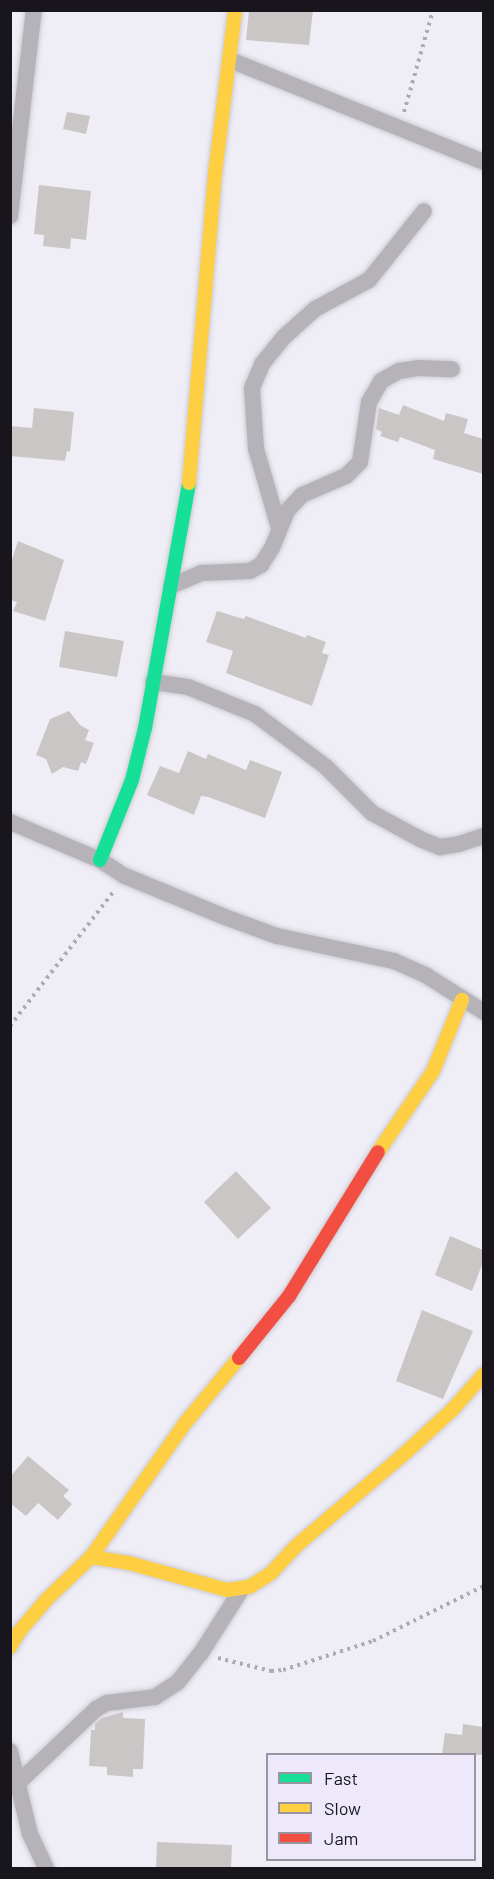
<!DOCTYPE html>
<html>
<head>
<meta charset="utf-8">
<style>
  body { margin:0 }
  #map { position:relative; width:494px; height:1879px; overflow:hidden; background:#efedf6; font-family:Barlow,sans-serif }
  div>[style] { position:absolute }
  [style*='--x'] { left:calc(var(--x)*1px); top:calc(var(--y)*1px); width:calc(var(--w)*1px); rotate:calc(var(--a)*1deg) }
  .building>* { inset:0; background:#cbc6c6 }
  .path>* { height:4px; margin-top:-2px; transform-origin:0; background:repeating-linear-gradient(90deg,#adabaf 0 3px,transparent 0 7.5px) }
  .roads { filter:drop-shadow(0 0 2px #cdcbd2) drop-shadow(0 0 2px #cdcbd2) }
  .street>* { height:16px; margin:-8px; padding:0 8px; transform-origin:8px; border-radius:8px; background:#b5b3b8 }
  .fast>* { height:14px; margin:-7px; padding:0 7px; transform-origin:7px; border-radius:7px; background:#16e098 }
  .slow>* { height:14px; margin:-7px; padding:0 7px; transform-origin:7px; border-radius:7px; background:#ffcf43 }
  .jam>* { height:14px; margin:-7px; padding:0 7px; transform-origin:7px; border-radius:7px; background:#f24e42 }
  span { translate:-50% -50%; white-space:nowrap; text-align:center; line-height:1.15; -webkit-text-stroke:5px #ede9fa; paint-order:stroke }
  .frame { position:absolute; inset:0; border:12px solid #18161c; pointer-events:none }
  .legend { position:absolute; left:266px; top:1753px; width:210px; height:108px; box-sizing:border-box; background:#ede9fa; border:2px solid #9895a1; margin:0; padding:8px 10px; list-style:none; font-size:18px; color:#18161c }
  .legend li { display:flex; align-items:center; gap:12px; height:30px }
  .legend b { width:30px; border:2px solid #9895a1 }
</style>
</head>
<body>
<div id="map">
  <div class="building">
    <div style="clip-path:polygon(249px 10px,313px 10px,309px 45px,246px 40px)"></div>
    <div style="clip-path:polygon(67px 112px,90px 116px,86px 134px,63px 129px)"></div>
    <div style="clip-path:polygon(39px 185px,91px 191px,86px 240px,71px 238px,70px 249px,43px 246px,44px 235px,34px 234px)"></div>
    <div style="clip-path:polygon(403px 405px,444px 421px,446px 413px,468px 419px,464px 433px,483px 439px,483px 474px,433px 459px,435px 450px,400px 437px,398px 442px,380px 436px,382px 432px,376px 429px,379px 408px,399px 415px)"></div>
    <div style="clip-path:polygon(34px 408px,74px 412px,70px 452px,67px 451px,65px 461px,10px 456px,10px 426px,32px 428px)"></div>
    <div style="clip-path:polygon(18px 541px,64px 560px,45px 621px,13px 611px,17px 602px,10px 600px,10px 566px)"></div>
    <div style="clip-path:polygon(217px 611px,244px 619px,246px 616px,306px 638px,307px 635px,326px 642px,322px 653px,329px 655px,312px 706px,226px 673px,233px 651px,206px 642px)"></div>
    <div style="clip-path:polygon(65px 631px,124px 641px,117px 677px,59px 667px)"></div>
    <div style="clip-path:polygon(69px 711px,80px 725px,89px 730px,85px 740px,94px 743px,86px 764px,81px 762px,78px 771px,63px 767px,52px 774px,46px 759px,36px 755px,50px 719px)"></div>
    <div style="clip-path:polygon(188px 751px,206px 759px,208px 754px,246px 770px,250px 760px,282px 772px,265px 818px,208px 797px,201px 796px,194px 815px,147px 795px,160px 766px,179px 773px)"></div>
    <div style="clip-path:polygon(236px 1171px,271px 1208px,238px 1239px,204px 1202px)"></div>
    <div style="clip-path:polygon(450px 1236px,483px 1250px,483px 1262px,472px 1291px,435px 1275px)"></div>
    <div style="clip-path:polygon(422px 1310px,473px 1331px,443px 1399px,396px 1381px)"></div>
    <div style="clip-path:polygon(28px 1456px,69px 1490px,63px 1496px,72px 1504px,58px 1520px,38px 1503px,26px 1516px,10px 1503px,10px 1477px)"></div>
    <div style="clip-path:polygon(123px 1712px,123px 1718px,145px 1719px,143px 1769px,133px 1769px,133px 1777px,107px 1775px,107px 1767px,89px 1766px,91px 1730px,95px 1730px,95px 1724px,102px 1718px)"></div>
    <div style="clip-path:polygon(463px 1724px,483px 1727px,483px 1755px,442px 1755px,445px 1733px,462px 1735px)"></div>
    <div style="clip-path:polygon(157px 1842px,232px 1845px,231px 1869px,156px 1869px)"></div>
  </div>
  <div class="path">
    <div style="--x:404;--y:112;--w:106;--a:-74.1"></div>
    <div style="--x:10;--y:1026;--w:170;--a:-52.4"></div>
    <div style="--x:218;--y:1658;--w:55;--a:13.8"></div>
    <div style="--x:271;--y:1671;--w:12;--a:-5"></div>
    <div style="--x:283;--y:1670;--w:95;--a:-17.9"></div>
    <div style="--x:373;--y:1641;--w:124;--a:-26.4"></div>
  </div>
  <div class="roads">
    <div class="street">
      <div style="--x:230;--y:60;--w:274;--a:21.9"></div>
      <div style="--x:10;--y:216;--w:207;--a:-83.4"></div>
      <div style="--x:279;--y:528;--w:82;--a:-106.2"></div>
      <div style="--x:256;--y:449;--w:61;--a:-93.8"></div>
      <div style="--x:252;--y:388;--w:26;--a:-67"></div>
      <div style="--x:262;--y:364;--w:35;--a:-51"></div>
      <div style="--x:284;--y:337;--w:42;--a:-42.1"></div>
      <div style="--x:315;--y:309;--w:61;--a:-28.2"></div>
      <div style="--x:369;--y:280;--w:88;--a:-51.4"></div>
      <div style="--x:171;--y:586;--w:34;--a:-23"></div>
      <div style="--x:202;--y:573;--w:48;--a:-2.4"></div>
      <div style="--x:250;--y:571;--w:13;--a:-29"></div>
      <div style="--x:261;--y:565;--w:20;--a:-57"></div>
      <div style="--x:272;--y:548;--w:40;--a:-68"></div>
      <div style="--x:287;--y:511;--w:22;--a:-47"></div>
      <div style="--x:302;--y:495;--w:48;--a:-23.4"></div>
      <div style="--x:346;--y:476;--w:20;--a:-45"></div>
      <div style="--x:360;--y:462;--w:61;--a:-81.5"></div>
      <div style="--x:369;--y:402;--w:24;--a:-60"></div>
      <div style="--x:381;--y:381;--w:21;--a:-29"></div>
      <div style="--x:399;--y:371;--w:19;--a:-9"></div>
      <div style="--x:418;--y:368;--w:34;--a:2"></div>
      <div style="--x:153;--y:682;--w:35;--a:8"></div>
      <div style="--x:188;--y:687;--w:72;--a:21.9"></div>
      <div style="--x:255;--y:714;--w:89;--a:36.7"></div>
      <div style="--x:326;--y:767;--w:65;--a:45"></div>
      <div style="--x:372;--y:813;--w:55;--a:28.4"></div>
      <div style="--x:420;--y:839;--w:22;--a:22"></div>
      <div style="--x:440;--y:847;--w:19;--a:-9"></div>
      <div style="--x:459;--y:844;--w:26;--a:-18"></div>
      <div style="--x:10;--y:822;--w:98;--a:22.9"></div>
      <div style="--x:100;--y:860;--w:30;--a:33"></div>
      <div style="--x:125;--y:876;--w:108;--a:22.3"></div>
      <div style="--x:225;--y:917;--w:55;--a:20.1"></div>
      <div style="--x:277;--y:936;--w:120;--a:12.1"></div>
      <div style="--x:394;--y:961;--w:36;--a:24"></div>
      <div style="--x:427;--y:976;--w:67;--a:32.3"></div>
      <div style="--x:10;--y:1751;--w:85;--a:76.5"></div>
      <div style="--x:30;--y:1834;--w:38;--a:65"></div>
      <div style="--x:17;--y:1784;--w:109;--a:-43.5"></div>
      <div style="--x:96;--y:1709;--w:13;--a:-29"></div>
      <div style="--x:107;--y:1703;--w:48;--a:-7.1"></div>
      <div style="--x:155;--y:1697;--w:27;--a:-33"></div>
      <div style="--x:178;--y:1682;--w:37;--a:-52"></div>
      <div style="--x:201;--y:1653;--w:75;--a:-57.6"></div>
    </div>
    <div class="fast">
      <div style="--x:100;--y:860;--w:86;--a:-68.2"></div>
      <div style="--x:132;--y:780;--w:54;--a:-76"></div>
      <div style="--x:145;--y:728;--w:249;--a:-79.8"></div>
    </div>
    <div class="slow">
      <div style="--x:189;--y:483;--w:310;--a:-85.2"></div>
      <div style="--x:215;--y:174;--w:165;--a:-83"></div>
      <div style="--x:378;--y:1152;--w:98;--a:-55.8"></div>
      <div style="--x:433;--y:1071;--w:77;--a:-67.8"></div>
      <div style="--x:91;--y:1557;--w:38;--a:9"></div>
      <div style="--x:129;--y:1563;--w:102;--a:15.4"></div>
      <div style="--x:227;--y:1590;--w:22;--a:-8"></div>
      <div style="--x:249;--y:1587;--w:26;--a:-32"></div>
      <div style="--x:271;--y:1573;--w:37;--a:-47"></div>
      <div style="--x:296;--y:1546;--w:140;--a:-40.4"></div>
      <div style="--x:403;--y:1455;--w:68;--a:-42.6"></div>
      <div style="--x:453;--y:1409;--w:47;--a:-48.5"></div>
      <div style="--x:10;--y:1647;--w:16;--a:-60"></div>
      <div style="--x:18;--y:1633;--w:45;--a:-49.5"></div>
      <div style="--x:47;--y:1599;--w:61;--a:-43.7"></div>
      <div style="--x:91;--y:1557;--w:165;--a:-54.9"></div>
      <div style="--x:186;--y:1422;--w:83;--a:-50.4"></div>
    </div>
    <div class="jam">
      <div style="--x:239;--y:1358;--w:80;--a:-51.1"></div>
      <div style="--x:289;--y:1296;--w:169;--a:-58.3"></div>
    </div>
  </div>
  <div class="frame"></div>
  <ul class="legend">
  <li><b style="height:8px;background:#16e098"></b>Fast</li>
  <li><b style="height:8px;background:#ffcf43"></b>Slow</li>
  <li><b style="height:8px;background:#f24e42"></b>Jam</li>
  </ul>
</div>
</body>
</html>
